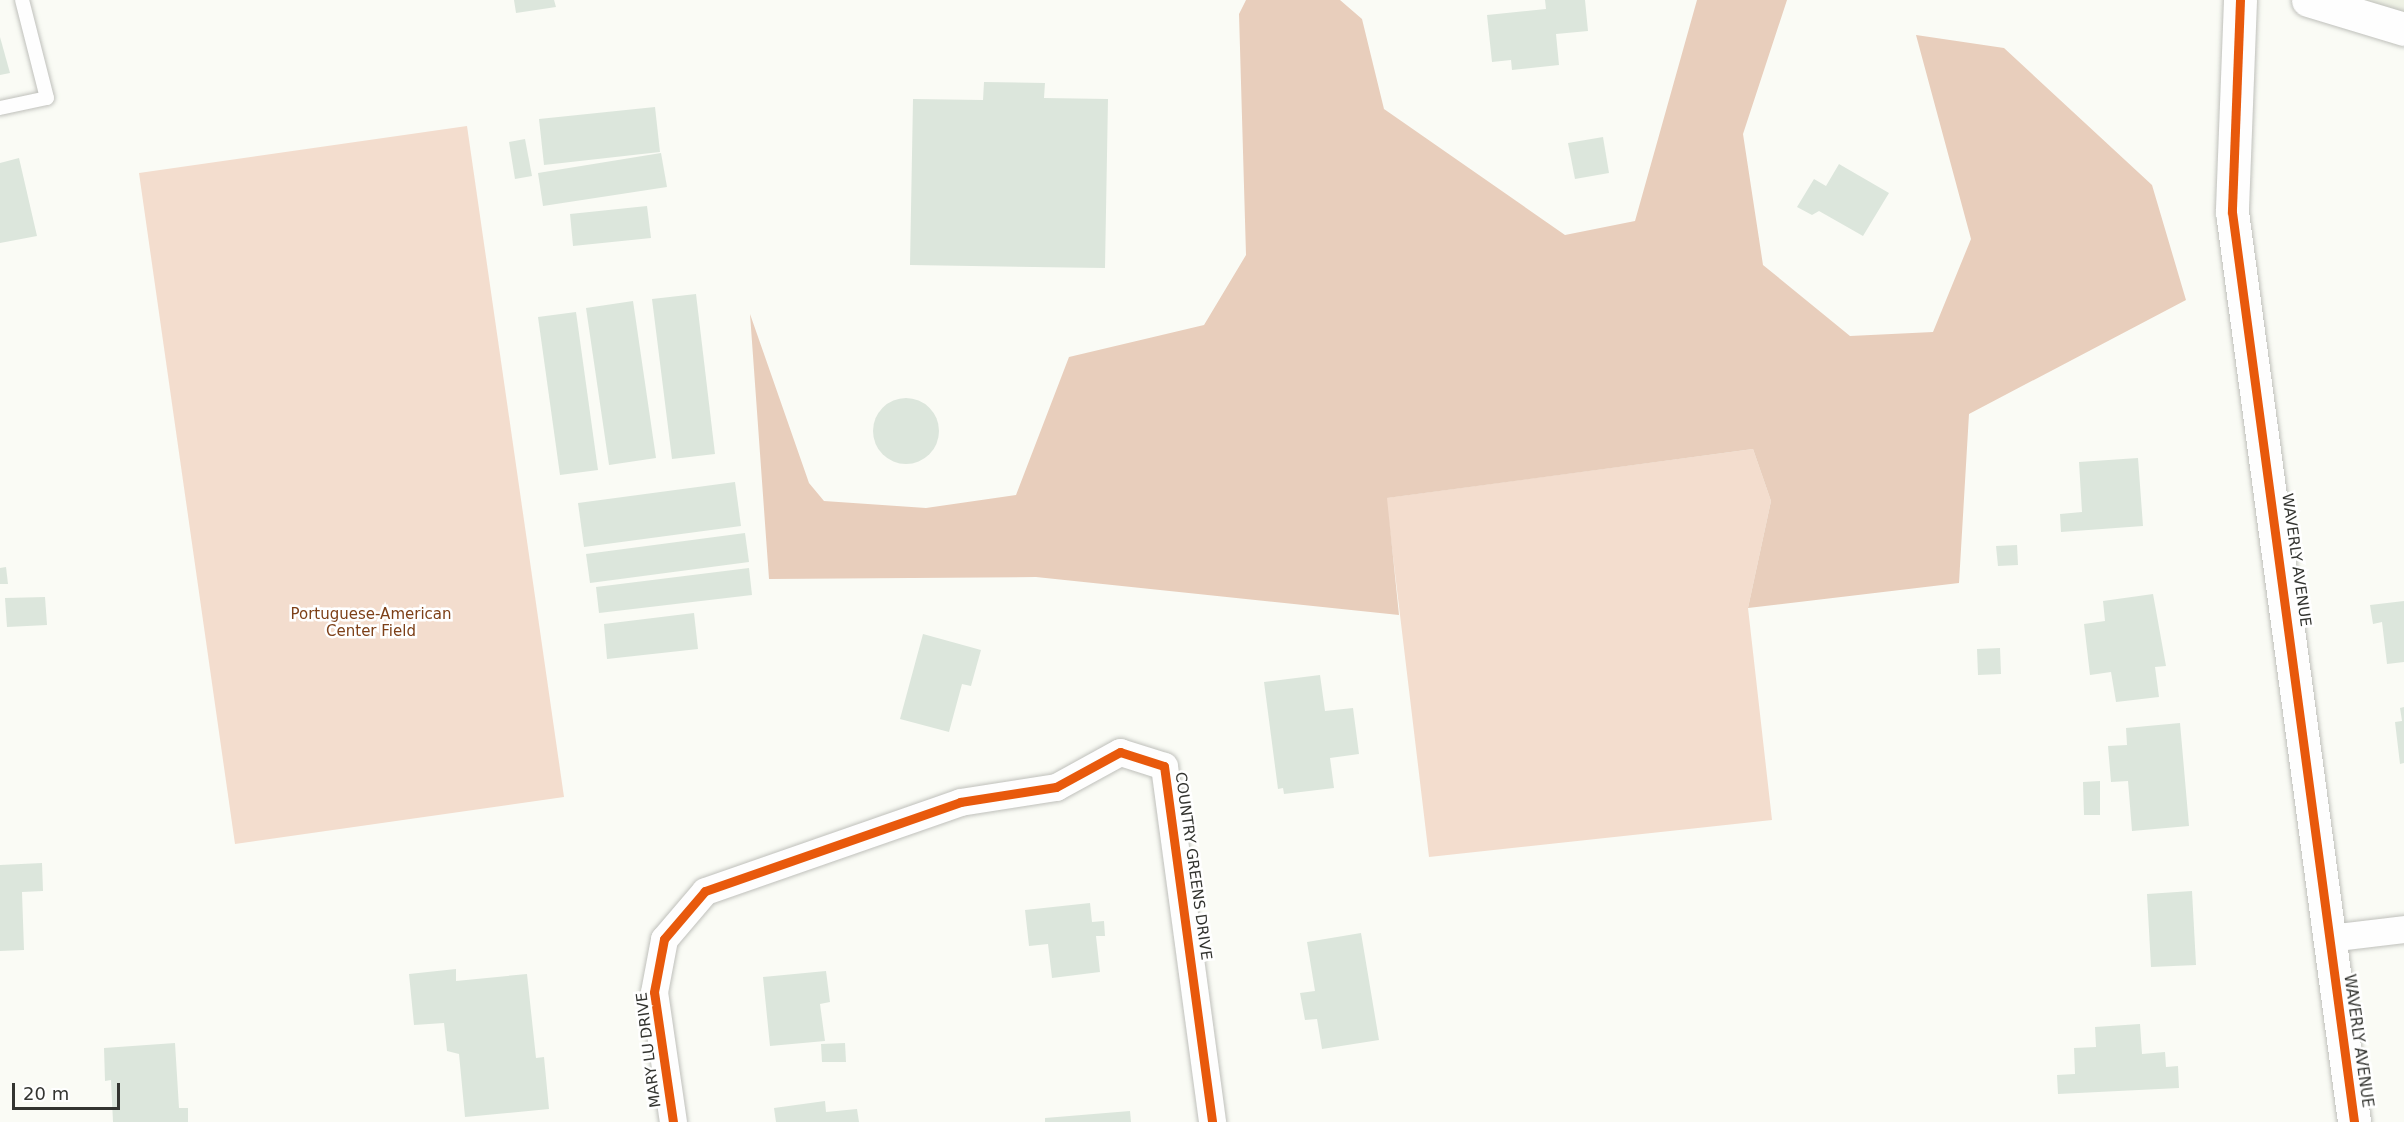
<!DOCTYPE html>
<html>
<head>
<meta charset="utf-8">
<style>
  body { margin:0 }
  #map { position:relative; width:2404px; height:1122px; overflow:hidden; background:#fafbf5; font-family:"DejaVu Sans",sans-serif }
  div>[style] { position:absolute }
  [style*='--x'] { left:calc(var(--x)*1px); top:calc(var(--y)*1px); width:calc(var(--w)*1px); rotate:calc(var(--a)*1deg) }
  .built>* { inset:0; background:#eff2e5 }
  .green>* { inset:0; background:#f3ddce }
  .forest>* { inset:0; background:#e8cebc }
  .building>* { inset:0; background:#dce6dc }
  .round { border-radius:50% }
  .roads { filter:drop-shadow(0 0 2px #bfc0bb) drop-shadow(0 0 2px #bfc0bb) }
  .service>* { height:14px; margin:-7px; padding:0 7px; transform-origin:7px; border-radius:7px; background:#fefefe }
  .minor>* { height:27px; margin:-13.5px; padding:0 13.5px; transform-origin:13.5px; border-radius:13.5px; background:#fefefe }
  .tertiary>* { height:33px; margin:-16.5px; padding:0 16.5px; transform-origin:16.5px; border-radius:16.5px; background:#fefefe }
  .primary>* { height:33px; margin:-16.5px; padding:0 16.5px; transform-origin:16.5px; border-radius:16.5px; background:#fefefe }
  .cycleway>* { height:9px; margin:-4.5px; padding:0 4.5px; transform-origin:4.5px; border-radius:4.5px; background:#e8590c }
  span { translate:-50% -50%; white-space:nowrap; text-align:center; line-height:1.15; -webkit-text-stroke:5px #fff; paint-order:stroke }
  .street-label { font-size:15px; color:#333430 }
  .park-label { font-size:15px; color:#7d4018 }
  .scale { position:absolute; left:12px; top:1083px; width:108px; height:27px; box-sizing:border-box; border:3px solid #333430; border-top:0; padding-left:8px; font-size:18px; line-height:21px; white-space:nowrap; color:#333430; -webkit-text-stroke:4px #fff; paint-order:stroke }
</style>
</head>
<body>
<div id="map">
  <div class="built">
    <div style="clip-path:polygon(2308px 0,2404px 0,2404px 29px)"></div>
  </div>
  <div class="green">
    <div style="clip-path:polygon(467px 126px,564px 797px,235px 844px,139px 173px)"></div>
    <div style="clip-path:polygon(1753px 449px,1771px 501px,1748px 608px,1772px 820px,1429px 857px,1386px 498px)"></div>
  </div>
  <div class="forest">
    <div style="clip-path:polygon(1246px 0,1340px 0,1362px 19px,1384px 109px,1565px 235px,1635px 221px,1697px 0,1787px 0,1743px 134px,1763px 265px,1850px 336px,1933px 332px,1971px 239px,1916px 35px,2004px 48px,2152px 185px,2186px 300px,1969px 414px,1959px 583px,1748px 608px,1771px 501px,1753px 449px,1387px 498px,1399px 615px,1036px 577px,769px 579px,750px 314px,809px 483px,824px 501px,926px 508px,1016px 495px,1069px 357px,1204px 325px,1246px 255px,1239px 14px)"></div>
  </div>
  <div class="building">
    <div style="clip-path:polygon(514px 0,554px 0,556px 7px,516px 13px)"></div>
    <div style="clip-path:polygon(1545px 0,1585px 0,1588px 31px,1556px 34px,1559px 65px,1512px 70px,1511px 60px,1492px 62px,1487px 15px,1546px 9px)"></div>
    <div style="clip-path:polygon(0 37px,10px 73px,0 75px)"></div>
    <div style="clip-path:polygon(984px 82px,1045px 83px,1044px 98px,1108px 99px,1105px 268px,910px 265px,913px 99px,983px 100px)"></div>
    <div style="clip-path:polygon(655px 107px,660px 152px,544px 165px,539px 119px)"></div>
    <div style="clip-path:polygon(1603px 137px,1609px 173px,1575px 179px,1568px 143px)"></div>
    <div style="clip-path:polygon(525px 139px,532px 176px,515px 179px,509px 142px)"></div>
    <div style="clip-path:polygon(661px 153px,667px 187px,543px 206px,538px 173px)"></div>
    <div style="clip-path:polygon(19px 158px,37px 236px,0 243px,0 163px)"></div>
    <div style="clip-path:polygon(1839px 164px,1889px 193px,1863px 236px,1819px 211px,1812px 215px,1797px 207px,1814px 179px,1826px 186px)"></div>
    <div style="clip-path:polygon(647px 206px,651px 238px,573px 246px,570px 214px)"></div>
    <div style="clip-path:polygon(696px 294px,715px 454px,672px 459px,652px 299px)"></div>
    <div style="clip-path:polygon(633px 301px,656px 458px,609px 465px,586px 308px)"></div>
    <div style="clip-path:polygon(576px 312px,598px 470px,560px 475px,538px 317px)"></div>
    <div class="round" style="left:873px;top:398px;width:66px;height:66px"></div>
    <div style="clip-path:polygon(2138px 458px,2143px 526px,2061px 532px,2060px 514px,2082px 512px,2079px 462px)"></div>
    <div style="clip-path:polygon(735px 482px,741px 526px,584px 547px,578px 503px)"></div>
    <div style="clip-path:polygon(745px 533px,749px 562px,590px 583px,586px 554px)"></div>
    <div style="clip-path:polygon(2017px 545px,2018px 565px,1998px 566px,1996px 546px)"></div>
    <div style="clip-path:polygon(6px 567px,8px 584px,0 584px,0 568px)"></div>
    <div style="clip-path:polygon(749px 568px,752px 595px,599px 613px,596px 587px)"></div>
    <div style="clip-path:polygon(2153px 594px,2166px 666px,2155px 667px,2159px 697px,2116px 702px,2111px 672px,2090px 675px,2084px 624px,2105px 621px,2103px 601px)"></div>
    <div style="clip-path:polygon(45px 597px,47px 625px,7px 627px,5px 598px)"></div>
    <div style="clip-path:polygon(2404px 601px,2404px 662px,2387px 664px,2382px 622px,2373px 624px,2370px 605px)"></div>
    <div style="clip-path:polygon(694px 613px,698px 649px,607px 659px,604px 624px)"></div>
    <div style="clip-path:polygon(923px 634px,981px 650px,971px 686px,962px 684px,949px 732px,900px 719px)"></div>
    <div style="clip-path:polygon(2000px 648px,2001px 674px,1978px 675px,1977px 649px)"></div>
    <div style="clip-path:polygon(1320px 675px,1325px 711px,1353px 708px,1359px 754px,1330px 758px,1334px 788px,1284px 794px,1283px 788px,1278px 789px,1264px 682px)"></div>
    <div style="clip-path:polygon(2404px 707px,2404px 763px,2400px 764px,2395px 722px,2402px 721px,2400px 708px)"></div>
    <div style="clip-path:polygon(2180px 723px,2189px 826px,2132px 831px,2128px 781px,2111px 782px,2108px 746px,2127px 745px,2126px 728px)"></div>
    <div style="clip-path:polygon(2100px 781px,2100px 815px,2084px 815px,2083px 782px)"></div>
    <div style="clip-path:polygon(42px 863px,43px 891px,22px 892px,24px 950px,0 951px,0 865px)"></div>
    <div style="clip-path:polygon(2192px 891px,2196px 965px,2151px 967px,2147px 894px)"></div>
    <div style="clip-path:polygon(1090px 903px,1092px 922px,1104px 921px,1105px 936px,1096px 936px,1100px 972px,1052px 978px,1048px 944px,1029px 946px,1025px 910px)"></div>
    <div style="clip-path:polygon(1361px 933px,1379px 1040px,1322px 1049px,1317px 1019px,1305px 1020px,1300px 993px,1315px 991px,1307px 942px)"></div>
    <div style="clip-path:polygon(456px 969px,456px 981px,527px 974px,536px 1058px,544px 1057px,549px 1109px,465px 1117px,459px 1054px,447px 1051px,444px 1023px,414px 1025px,409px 974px)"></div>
    <div style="clip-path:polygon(826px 971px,830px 1002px,820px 1004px,825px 1041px,770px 1046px,763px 977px)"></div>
    <div style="clip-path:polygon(2140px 1024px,2142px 1054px,2165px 1052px,2166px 1067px,2178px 1066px,2179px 1088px,2058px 1094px,2057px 1075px,2075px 1074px,2074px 1048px,2096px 1047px,2095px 1027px)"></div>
    <div style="clip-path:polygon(175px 1043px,179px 1108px,188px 1108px,188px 1122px,113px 1122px,111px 1080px,105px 1081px,104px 1048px)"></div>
    <div style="clip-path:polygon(845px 1043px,846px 1062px,822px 1062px,821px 1044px)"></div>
    <div style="clip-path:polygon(825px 1101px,826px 1112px,857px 1109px,859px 1122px,776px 1122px,774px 1108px)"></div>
    <div style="clip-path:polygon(1130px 1111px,1131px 1122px,1045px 1122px,1045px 1118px)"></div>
  </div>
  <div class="roads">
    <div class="service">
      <div style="--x:0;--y:108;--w:48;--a:-12"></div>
      <div style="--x:47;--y:98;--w:101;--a:-104.3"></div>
    </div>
    <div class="minor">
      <div style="--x:2329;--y:938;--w:76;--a:-6.8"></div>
      <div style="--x:673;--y:1122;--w:131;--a:-98.3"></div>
      <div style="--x:654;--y:992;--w:54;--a:-79.3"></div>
      <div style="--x:664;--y:939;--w:63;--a:-49.5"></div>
      <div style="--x:705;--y:891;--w:270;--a:-19.2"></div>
      <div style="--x:960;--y:802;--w:97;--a:-8.9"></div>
      <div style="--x:1056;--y:787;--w:73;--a:-28.7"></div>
      <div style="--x:1120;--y:752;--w:46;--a:17.7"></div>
      <div style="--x:1164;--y:766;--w:359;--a:82.3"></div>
    </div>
    <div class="tertiary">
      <div style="--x:2240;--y:0;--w:212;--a:92.2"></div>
      <div style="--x:2232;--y:212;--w:918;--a:82.36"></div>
    </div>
    <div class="primary">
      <div style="--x:2308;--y:0;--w:100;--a:16.8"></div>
    </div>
  </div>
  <div class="cycleway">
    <div style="--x:2240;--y:0;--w:212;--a:92.2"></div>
    <div style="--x:2232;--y:212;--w:918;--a:82.36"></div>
    <div style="--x:673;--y:1122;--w:131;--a:-98.3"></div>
    <div style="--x:654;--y:992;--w:54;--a:-79.3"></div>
    <div style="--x:664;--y:939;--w:63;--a:-49.5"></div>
    <div style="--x:705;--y:891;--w:270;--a:-19.2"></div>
    <div style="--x:960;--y:802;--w:97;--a:-8.9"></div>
    <div style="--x:1056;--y:787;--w:73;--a:-28.7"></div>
    <div style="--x:1120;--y:752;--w:46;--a:17.7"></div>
    <div style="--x:1164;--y:766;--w:359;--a:82.3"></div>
  </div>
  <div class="street-label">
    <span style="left:2296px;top:560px;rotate:82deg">WAVERLY AVENUE</span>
    <span style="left:1193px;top:866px;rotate:82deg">COUNTRY GREENS DRIVE</span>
    <span style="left:2358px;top:1041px;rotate:82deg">WAVERLY AVENUE</span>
    <span style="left:649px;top:1050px;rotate:-97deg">MARY LU DRIVE</span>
  </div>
  <div class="park-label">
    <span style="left:371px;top:623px">Portuguese-American<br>Center Field</span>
  </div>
  <div class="scale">20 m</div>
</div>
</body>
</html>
